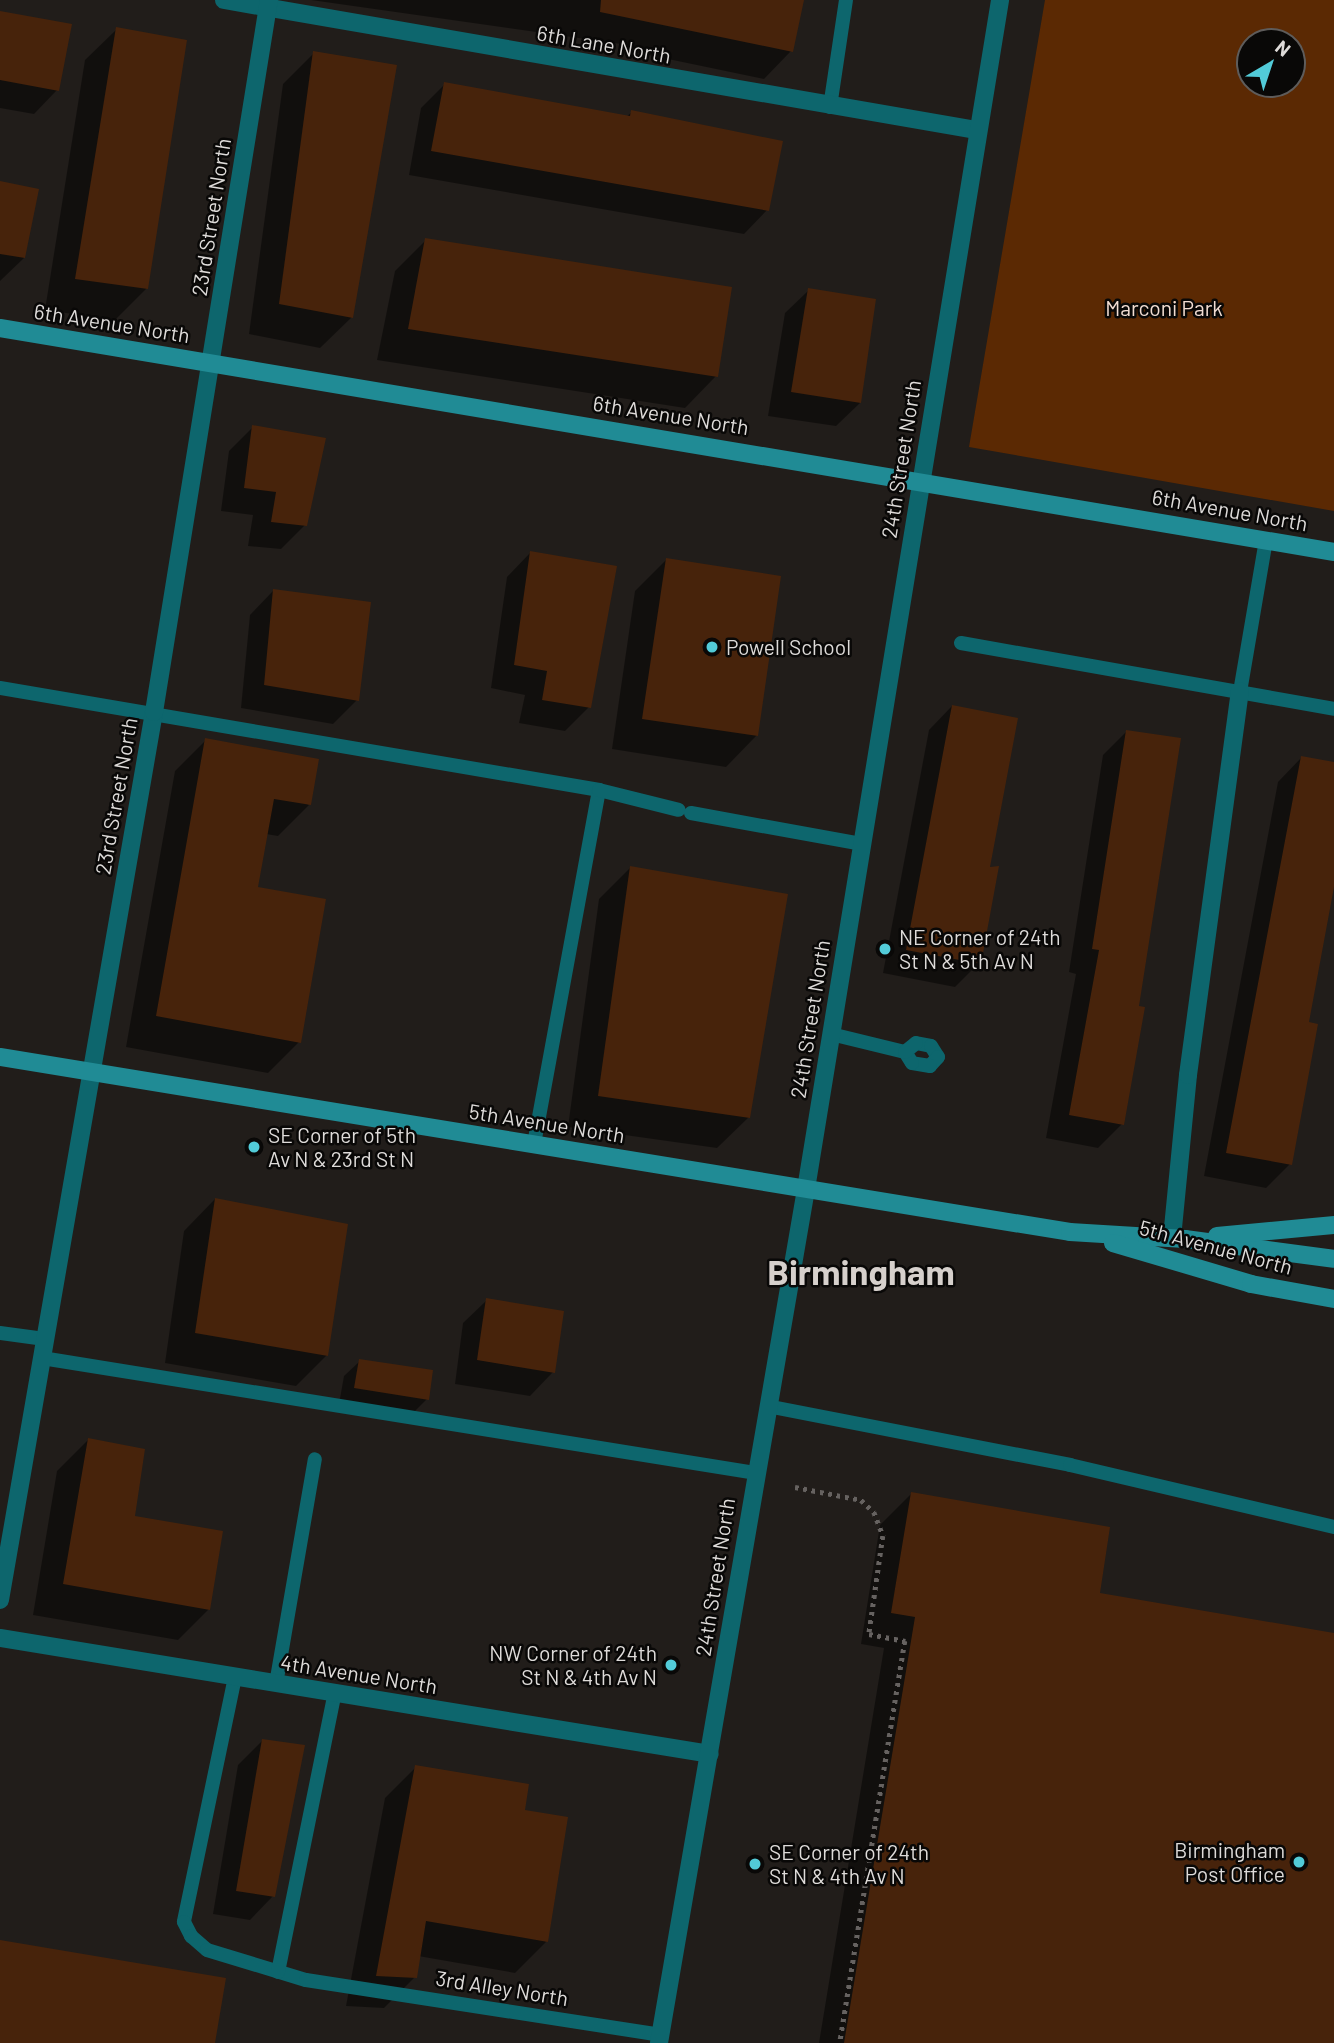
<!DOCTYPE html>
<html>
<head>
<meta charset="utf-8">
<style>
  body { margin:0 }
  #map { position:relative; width:1334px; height:2043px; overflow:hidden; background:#211d1a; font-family:Barlow,sans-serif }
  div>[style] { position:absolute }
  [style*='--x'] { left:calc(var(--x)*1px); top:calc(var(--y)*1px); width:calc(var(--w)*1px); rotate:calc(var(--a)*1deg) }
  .green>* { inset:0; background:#5b2903 }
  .shadow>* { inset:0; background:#0007 }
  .building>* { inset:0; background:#47230b }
  .path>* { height:4.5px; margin-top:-2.25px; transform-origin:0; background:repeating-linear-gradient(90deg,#666260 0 3.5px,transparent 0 8.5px) }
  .service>* { height:14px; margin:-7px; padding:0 7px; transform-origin:7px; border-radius:7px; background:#0d666d }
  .minor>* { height:18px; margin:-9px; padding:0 9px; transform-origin:9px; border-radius:9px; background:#0d666d }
  .tertiary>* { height:18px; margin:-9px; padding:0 9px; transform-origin:9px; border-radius:9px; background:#0d666d }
  .secondary>* { height:18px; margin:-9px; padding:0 9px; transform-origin:9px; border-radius:9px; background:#208b95 }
  .dots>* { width:19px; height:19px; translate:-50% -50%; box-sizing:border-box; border:4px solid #090807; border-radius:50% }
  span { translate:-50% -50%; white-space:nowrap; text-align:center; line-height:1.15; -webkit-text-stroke:5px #090807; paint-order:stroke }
  .street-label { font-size:21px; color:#dedbd9 }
  .park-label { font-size:21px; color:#f2ddd2 }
  .poi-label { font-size:21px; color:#dedbd9 }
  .left { translate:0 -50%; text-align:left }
  .right { translate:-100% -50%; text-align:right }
  .town-label { font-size:35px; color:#d6d0cc; font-weight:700 }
  .north { position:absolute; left:1236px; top:28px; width:70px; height:70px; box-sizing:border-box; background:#090807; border:2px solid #5e5c5b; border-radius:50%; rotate:39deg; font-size:19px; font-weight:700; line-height:28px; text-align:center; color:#dedbd9 }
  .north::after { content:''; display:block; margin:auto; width:24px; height:32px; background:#52cbd8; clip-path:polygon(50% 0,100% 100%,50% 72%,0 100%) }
</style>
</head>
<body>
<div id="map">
  <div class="green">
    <div style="clip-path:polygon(evenodd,1045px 0,1334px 0,1334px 511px,969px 447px,1045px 0,1292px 42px,1292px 84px,1250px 84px,1250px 42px,1292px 42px)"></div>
  </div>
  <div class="shadow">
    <div style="clip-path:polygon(311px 0,802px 0,791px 51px,764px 79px,620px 49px,621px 44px)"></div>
    <div style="clip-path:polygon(0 13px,57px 90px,34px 114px,0 108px)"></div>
    <div style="clip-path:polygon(117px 29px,146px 289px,115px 320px,45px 310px,85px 60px)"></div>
    <div style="clip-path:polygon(314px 53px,352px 317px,320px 348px,249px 334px,283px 84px)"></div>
    <div style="clip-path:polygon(445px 84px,626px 117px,632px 112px,767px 210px,744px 234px,409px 175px,421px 108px)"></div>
    <div style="clip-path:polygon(0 183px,24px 258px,0 281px)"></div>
    <div style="clip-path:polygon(426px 240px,716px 376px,685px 408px,377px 360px,395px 271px)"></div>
    <div style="clip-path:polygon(809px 290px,860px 403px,836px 426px,768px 416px,785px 313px)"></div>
    <div style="clip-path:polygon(253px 427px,305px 525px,281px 549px,248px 546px,253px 515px,221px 511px,229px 451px)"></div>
    <div style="clip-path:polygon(530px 553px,589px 707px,565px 731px,519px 723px,525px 695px,491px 688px,507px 577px)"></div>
    <div style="clip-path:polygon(666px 560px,757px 735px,726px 767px,612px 749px,635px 591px)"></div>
    <div style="clip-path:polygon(273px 591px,357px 700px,333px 724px,241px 708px,250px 615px)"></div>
    <div style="clip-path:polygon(952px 706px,979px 963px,955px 987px,883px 973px,929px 730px)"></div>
    <div style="clip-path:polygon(1127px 731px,1137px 1007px,1122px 1124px,1098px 1148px,1046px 1138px,1076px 974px,1069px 972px,1103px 755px)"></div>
    <div style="clip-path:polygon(206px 740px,309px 805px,278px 836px,266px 834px,256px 888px,299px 1042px,268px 1073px,126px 1047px,175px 771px)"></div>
    <div style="clip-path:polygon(1301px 758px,1334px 764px,1334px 877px,1307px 1024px,1290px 1164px,1266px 1188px,1204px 1176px,1278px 782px)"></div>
    <div style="clip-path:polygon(630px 868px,749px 1117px,717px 1148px,568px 1127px,599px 899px)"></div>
    <div style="clip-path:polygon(215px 1199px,327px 1355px,296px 1386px,165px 1363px,184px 1231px)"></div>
    <div style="clip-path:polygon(487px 1300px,553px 1372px,530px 1396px,455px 1384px,463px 1323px)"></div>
    <div style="clip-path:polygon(360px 1361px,427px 1399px,411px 1415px,339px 1404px,344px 1376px)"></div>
    <div style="clip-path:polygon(88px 1440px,133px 1517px,209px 1609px,178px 1640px,33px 1615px,57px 1471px)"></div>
    <div style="clip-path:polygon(911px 1494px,1098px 1595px,1334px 1635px,1334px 2043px,819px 2043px,884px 1648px,861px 1644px,880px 1525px)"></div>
    <div style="clip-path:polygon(262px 1741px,273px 1896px,250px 1920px,213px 1914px,238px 1765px)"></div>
    <div style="clip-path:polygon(416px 1767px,546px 1942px,515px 1973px,418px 1956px,415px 1977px,384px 2008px,346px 2006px,385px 1798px)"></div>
  </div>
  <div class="building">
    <div style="clip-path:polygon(601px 0,804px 0,793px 52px,600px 12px)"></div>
    <div style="clip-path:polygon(0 11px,72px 24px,59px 91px,0 80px)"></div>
    <div style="clip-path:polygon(116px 27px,187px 40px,148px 289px,75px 279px)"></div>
    <div style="clip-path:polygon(313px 51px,397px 65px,353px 318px,279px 304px)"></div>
    <div style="clip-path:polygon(444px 82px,630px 116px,631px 110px,783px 141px,769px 211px,431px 151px)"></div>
    <div style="clip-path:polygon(0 181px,39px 189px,25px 258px,0 254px)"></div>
    <div style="clip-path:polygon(425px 238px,732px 287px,718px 377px,408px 329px)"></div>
    <div style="clip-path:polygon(808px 288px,876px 299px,861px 403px,791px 392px)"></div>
    <div style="clip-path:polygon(252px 425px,326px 438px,307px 526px,271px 522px,276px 492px,244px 488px)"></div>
    <div style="clip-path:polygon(530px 551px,617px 566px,591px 708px,542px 700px,547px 671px,514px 665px)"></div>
    <div style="clip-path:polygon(666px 558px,781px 576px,758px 736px,642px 719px)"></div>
    <div style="clip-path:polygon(273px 589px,371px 602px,359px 701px,264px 685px)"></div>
    <div style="clip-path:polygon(952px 705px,1018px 718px,990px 867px,999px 866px,981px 964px,906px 950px)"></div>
    <div style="clip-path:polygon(1126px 730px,1181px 738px,1139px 1006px,1145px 1007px,1124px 1125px,1069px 1115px,1099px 950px,1092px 949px)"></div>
    <div style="clip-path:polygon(205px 738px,319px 759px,311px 805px,274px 799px,258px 887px,326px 899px,301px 1043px,156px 1016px)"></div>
    <div style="clip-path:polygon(1301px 756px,1334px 762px,1334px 887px,1309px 1022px,1318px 1024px,1292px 1165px,1226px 1153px)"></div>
    <div style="clip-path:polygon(630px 866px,788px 894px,750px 1118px,598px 1096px)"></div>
    <div style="clip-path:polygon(215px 1198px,348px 1224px,328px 1356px,195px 1333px)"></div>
    <div style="clip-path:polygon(486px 1298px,564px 1311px,555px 1373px,477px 1360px)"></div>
    <div style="clip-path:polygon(359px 1359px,433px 1370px,429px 1400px,354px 1388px)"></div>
    <div style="clip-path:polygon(88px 1438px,145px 1449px,135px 1516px,223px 1531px,210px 1610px,63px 1584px)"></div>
    <div style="clip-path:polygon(911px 1492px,1110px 1527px,1100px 1593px,1334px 1633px,1334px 2043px,844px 2043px,915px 1617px,891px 1613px)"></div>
    <div style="clip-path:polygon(262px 1739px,305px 1745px,275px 1897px,236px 1891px)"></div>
    <div style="clip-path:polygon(415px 1765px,529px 1784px,525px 1810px,568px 1817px,548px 1942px,426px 1921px,417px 1978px,376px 1976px)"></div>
    <div style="clip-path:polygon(0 1940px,226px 1978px,215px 2043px,0 2043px)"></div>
  </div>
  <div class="path">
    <div style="--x:795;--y:1487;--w:67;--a:11.1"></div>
    <div style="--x:861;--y:1500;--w:18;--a:43"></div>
    <div style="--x:874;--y:1512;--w:26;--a:69"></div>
    <div style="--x:883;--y:1536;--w:99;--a:98.1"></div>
    <div style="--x:869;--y:1634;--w:37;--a:11"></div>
    <div style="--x:905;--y:1641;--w:407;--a:99.2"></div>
  </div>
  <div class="service">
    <div style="--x:830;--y:107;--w:108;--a:-81.5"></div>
    <div style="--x:961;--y:643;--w:379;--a:10"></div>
    <div style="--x:0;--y:688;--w:608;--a:9.66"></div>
    <div style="--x:599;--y:790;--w:360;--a:100.4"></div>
    <div style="--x:1240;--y:692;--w:154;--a:-80.3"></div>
    <div style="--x:599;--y:790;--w:82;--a:14"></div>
    <div style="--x:691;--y:813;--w:173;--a:10.3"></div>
    <div style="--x:831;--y:1034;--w:76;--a:13.7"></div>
    <div style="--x:916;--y:1043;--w:15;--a:11"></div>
    <div style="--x:931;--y:1046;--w:13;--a:58"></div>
    <div style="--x:938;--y:1057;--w:12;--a:132"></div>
    <div style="--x:930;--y:1066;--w:18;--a:-171"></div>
    <div style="--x:912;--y:1063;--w:13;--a:-122"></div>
    <div style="--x:905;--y:1052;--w:14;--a:-39"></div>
    <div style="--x:0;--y:1333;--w:45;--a:7.6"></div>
    <div style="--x:42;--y:1358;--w:722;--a:9.16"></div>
    <div style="--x:767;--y:1406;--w:309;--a:11"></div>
    <div style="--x:1070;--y:1465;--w:271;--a:13.2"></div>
    <div style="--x:235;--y:1677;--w:250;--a:101.8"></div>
    <div style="--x:184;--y:1922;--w:16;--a:63"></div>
    <div style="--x:191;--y:1936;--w:21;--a:41"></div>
    <div style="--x:207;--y:1950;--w:103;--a:16.9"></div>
    <div style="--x:306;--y:1980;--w:358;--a:8.8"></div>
    <div style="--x:276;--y:1684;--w:228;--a:-80.2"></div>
    <div style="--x:278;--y:1972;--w:285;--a:-78.5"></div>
  </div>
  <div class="minor">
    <div style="--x:1172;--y:1238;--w:164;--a:-84.4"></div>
    <div style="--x:1188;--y:1075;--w:387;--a:-82.3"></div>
  </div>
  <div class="tertiary">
    <div style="--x:224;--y:0;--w:764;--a:9.8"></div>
    <div style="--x:0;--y:1600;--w:901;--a:-80.16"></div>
    <div style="--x:154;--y:712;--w:721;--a:-80.83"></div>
    <div style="--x:0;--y:1638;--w:719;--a:9.28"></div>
    <div style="--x:659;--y:2043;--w:867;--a:-80.23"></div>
    <div style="--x:806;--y:1189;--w:1205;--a:-80.73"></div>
  </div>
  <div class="secondary">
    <div style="--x:0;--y:328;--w:1353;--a:9.53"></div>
    <div style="--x:0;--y:1057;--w:1084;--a:9.29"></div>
    <div style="--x:1070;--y:1232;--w:115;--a:3.5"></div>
    <div style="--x:1185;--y:1239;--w:150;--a:7.6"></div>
    <div style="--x:1217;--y:1236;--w:118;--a:-5.4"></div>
    <div style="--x:1113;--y:1243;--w:144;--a:16.5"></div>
    <div style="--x:1251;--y:1284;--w:84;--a:10.2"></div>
  </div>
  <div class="dots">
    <div style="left:712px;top:647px;background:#52cbd8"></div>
    <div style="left:885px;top:949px;background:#52cbd8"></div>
    <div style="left:254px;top:1147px;background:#52cbd8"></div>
    <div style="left:671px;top:1665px;background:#52cbd8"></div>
    <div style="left:1299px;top:1862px;background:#52cbd8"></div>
    <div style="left:755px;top:1864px;background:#52cbd8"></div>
  </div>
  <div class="street-label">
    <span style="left:604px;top:44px;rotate:10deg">6th Lane North</span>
    <span style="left:211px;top:217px;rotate:-81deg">23rd Street North</span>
    <span style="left:112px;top:323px;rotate:9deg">6th Avenue North</span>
    <span style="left:671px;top:415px;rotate:9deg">6th Avenue North</span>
    <span style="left:901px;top:459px;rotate:-81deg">24th Street North</span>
    <span style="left:1230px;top:510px;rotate:10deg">6th Avenue North</span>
    <span style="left:116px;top:796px;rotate:-80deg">23rd Street North</span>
    <span style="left:810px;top:1019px;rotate:-81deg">24th Street North</span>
    <span style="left:547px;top:1123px;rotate:9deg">5th Avenue North</span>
    <span style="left:1216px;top:1247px;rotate:15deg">5th Avenue North</span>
    <span style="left:715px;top:1577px;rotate:-81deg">24th Street North</span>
    <span style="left:359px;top:1674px;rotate:9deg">4th Avenue North</span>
    <span style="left:502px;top:1988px;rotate:9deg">3rd Alley North</span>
  </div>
  <div class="park-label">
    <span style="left:1164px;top:308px">Marconi Park</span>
  </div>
  <div class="poi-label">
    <span class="left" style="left:726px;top:647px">Powell School</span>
    <span class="left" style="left:899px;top:949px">NE Corner of 24th<br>St N &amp; 5th Av N</span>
    <span class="left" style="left:268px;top:1147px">SE Corner of 5th<br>Av N &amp; 23rd St N</span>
    <span class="right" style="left:657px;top:1665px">NW Corner of 24th<br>St N &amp; 4th Av N</span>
    <span class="right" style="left:1285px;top:1862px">Birmingham<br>Post Office</span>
    <span class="left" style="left:769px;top:1864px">SE Corner of 24th<br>St N &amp; 4th Av N</span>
  </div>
  <div class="town-label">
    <span style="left:861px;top:1271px">Birmingham</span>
  </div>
  <div class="north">N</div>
</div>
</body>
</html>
